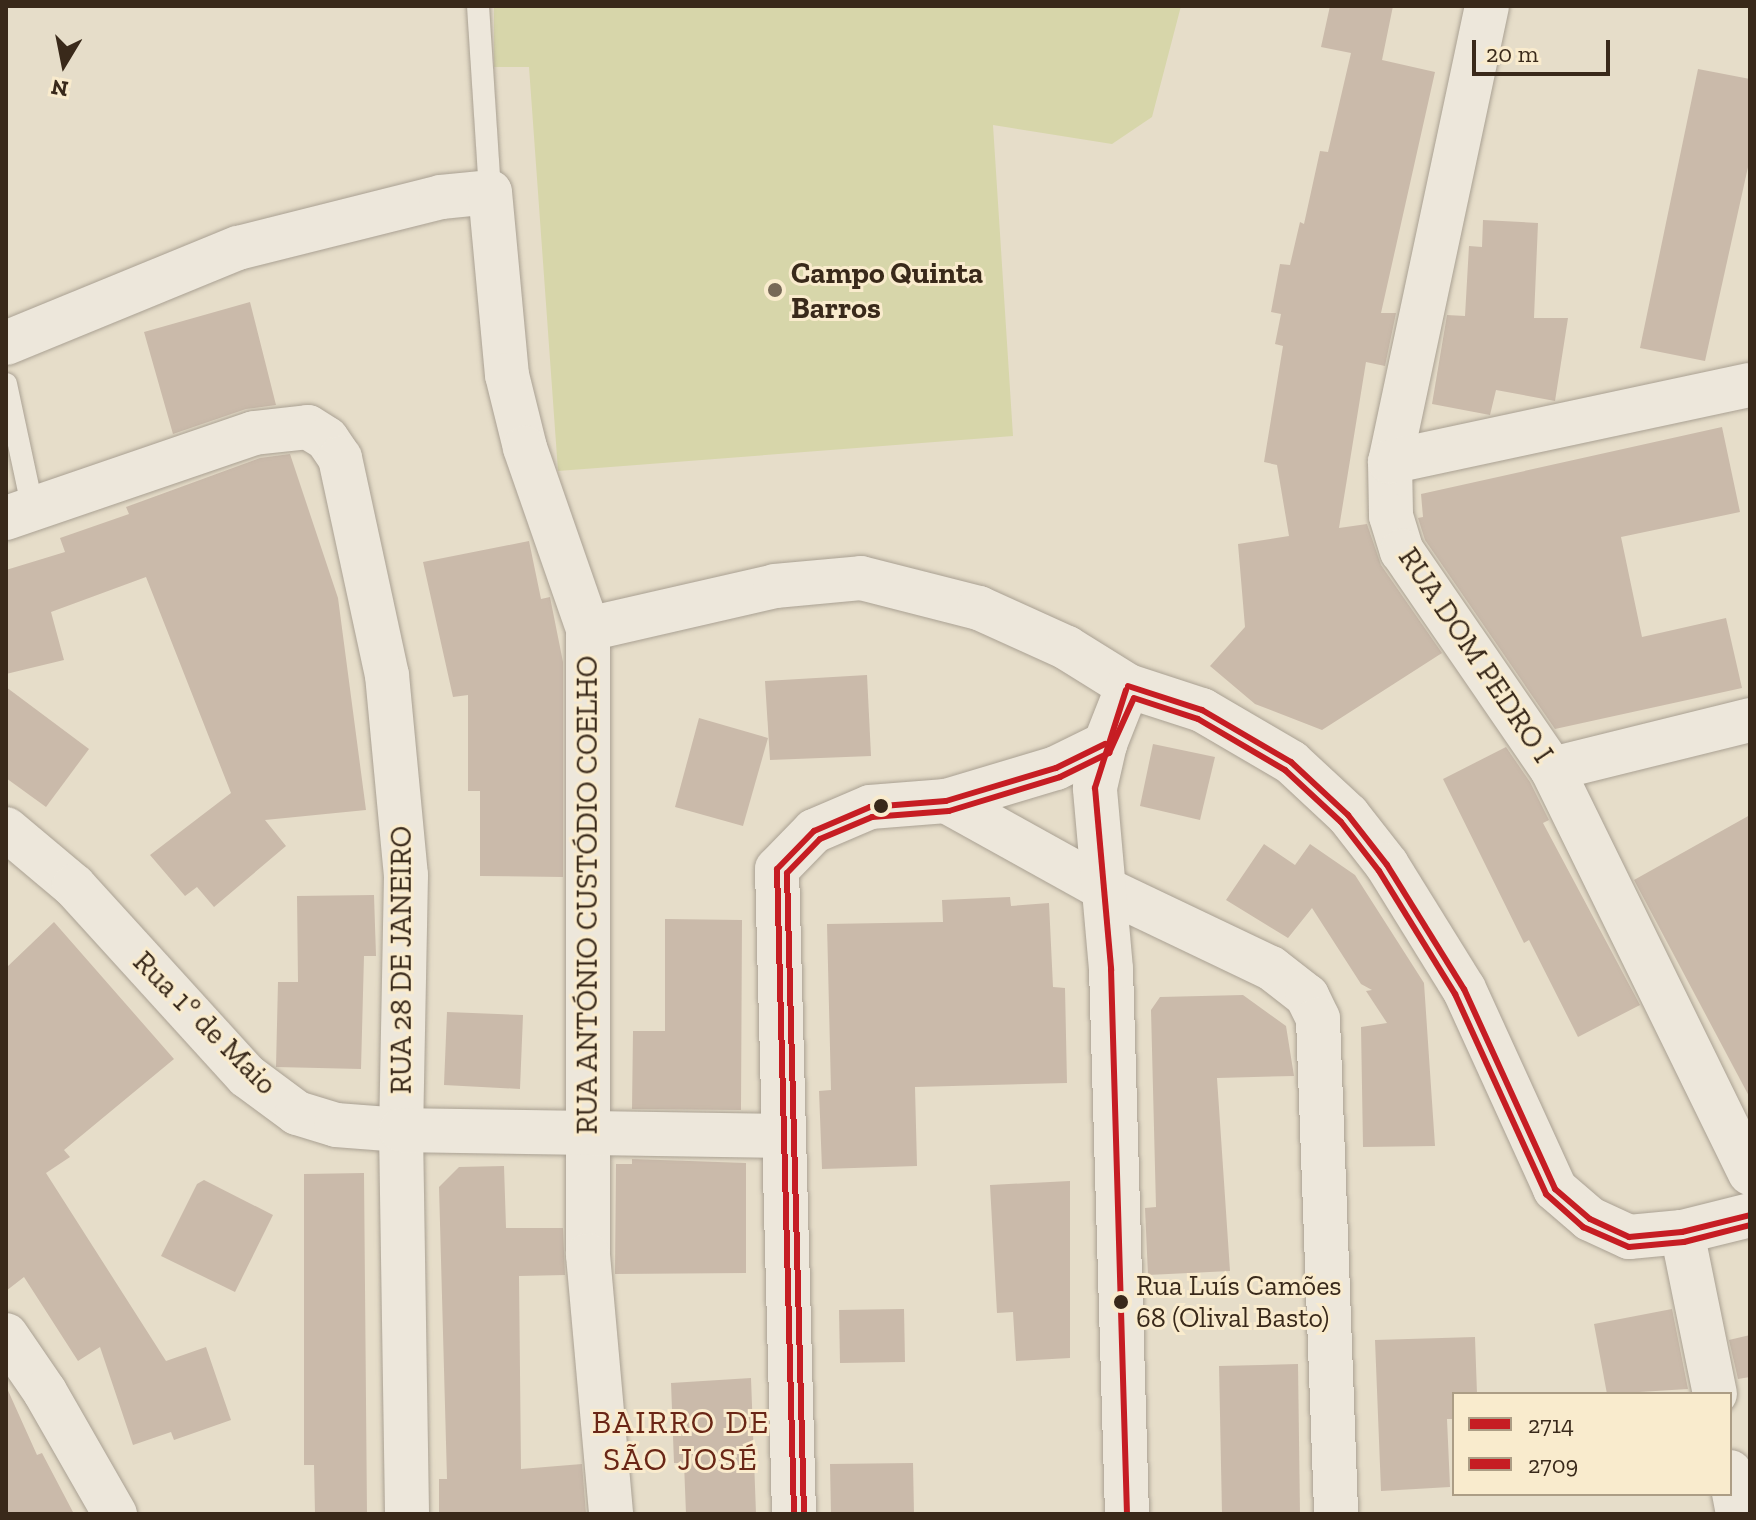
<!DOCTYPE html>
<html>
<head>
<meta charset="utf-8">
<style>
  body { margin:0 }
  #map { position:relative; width:1756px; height:1520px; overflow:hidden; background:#e6ddc9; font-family:"Zilla Slab",serif }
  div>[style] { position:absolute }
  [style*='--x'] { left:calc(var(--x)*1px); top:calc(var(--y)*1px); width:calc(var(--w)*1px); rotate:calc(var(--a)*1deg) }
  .green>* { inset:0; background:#d7d6aa }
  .building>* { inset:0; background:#cabaaa }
  .roads { filter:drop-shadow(0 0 2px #aaa193) drop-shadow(0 0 2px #aaa193) }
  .service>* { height:22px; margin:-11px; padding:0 11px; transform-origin:11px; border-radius:11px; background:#ede7db }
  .minor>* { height:44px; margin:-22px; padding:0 22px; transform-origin:22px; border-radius:22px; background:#ede7db }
  .bus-1>* { height:6px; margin:-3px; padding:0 3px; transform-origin:3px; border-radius:3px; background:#c61d23 }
  .bus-2>* { height:6px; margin:-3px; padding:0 3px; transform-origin:3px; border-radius:3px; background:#c61d23 }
  .dots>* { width:22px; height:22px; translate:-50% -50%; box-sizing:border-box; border:4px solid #f9ebcd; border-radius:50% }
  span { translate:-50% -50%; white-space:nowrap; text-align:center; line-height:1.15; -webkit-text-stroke:6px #f9ebcd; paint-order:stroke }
  .bus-label { font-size:28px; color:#39291a }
  .left { translate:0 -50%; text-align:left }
  .poi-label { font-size:30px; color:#39291a; font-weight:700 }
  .street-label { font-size:30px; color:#39291a }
  .neighbourhood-label { font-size:32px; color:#6a2616; letter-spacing:2px }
  .frame { position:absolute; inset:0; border:8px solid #39291a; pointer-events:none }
  .legend { position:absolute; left:1452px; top:1392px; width:280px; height:104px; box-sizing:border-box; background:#f9ebcd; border:2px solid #ac9d85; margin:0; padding:10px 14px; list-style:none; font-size:24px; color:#39291a }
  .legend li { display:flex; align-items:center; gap:16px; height:40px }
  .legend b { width:40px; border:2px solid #ac9d85 }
  .north { position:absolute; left:24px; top:24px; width:80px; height:80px; -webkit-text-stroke:6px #f9ebcd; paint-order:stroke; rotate:190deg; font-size:22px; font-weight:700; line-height:32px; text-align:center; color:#39291a }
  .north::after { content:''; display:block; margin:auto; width:28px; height:36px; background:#39291a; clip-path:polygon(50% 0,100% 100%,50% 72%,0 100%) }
  .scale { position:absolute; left:1472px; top:40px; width:138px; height:36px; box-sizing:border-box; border:4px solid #39291a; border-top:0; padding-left:10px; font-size:24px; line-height:28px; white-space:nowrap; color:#39291a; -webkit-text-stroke:6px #f9ebcd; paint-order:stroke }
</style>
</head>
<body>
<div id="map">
  <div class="green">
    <div style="clip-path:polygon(494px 6px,1181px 6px,1152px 117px,1112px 144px,993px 125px,1013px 436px,558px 471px,529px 67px,494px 67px)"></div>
  </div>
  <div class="building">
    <div style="clip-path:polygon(1330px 6px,1393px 6px,1382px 60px,1435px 72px,1381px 313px,1396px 313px,1385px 366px,1366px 362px,1339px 528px,1367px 524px,1381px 565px,1442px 653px,1322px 730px,1255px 704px,1210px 666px,1245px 627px,1238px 544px,1289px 536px,1277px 465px,1264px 462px,1283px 346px,1275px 344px,1281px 314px,1271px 312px,1280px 264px,1290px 265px,1300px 222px,1304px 224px,1320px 151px,1328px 152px,1351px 53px,1321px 47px)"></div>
    <div style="clip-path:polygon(1698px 69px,1750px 79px,1750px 158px,1705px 361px,1640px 348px)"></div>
    <div style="clip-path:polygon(1483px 220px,1538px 223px,1534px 318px,1568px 318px,1555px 401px,1496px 390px,1490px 415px,1432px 404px,1447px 315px,1465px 316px,1469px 246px,1482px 247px)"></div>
    <div style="clip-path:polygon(250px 302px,276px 405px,246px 409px,173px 434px,144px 332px)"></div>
    <div style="clip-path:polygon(1722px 427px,1740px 512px,1621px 537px,1642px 637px,1726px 618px,1742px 688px,1555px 729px,1425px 540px,1418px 518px,1423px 517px,1421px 494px)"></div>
    <div style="clip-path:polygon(290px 454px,338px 598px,366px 810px,265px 820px,286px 846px,214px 907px,197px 887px,185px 896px,150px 855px,231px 793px,146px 577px,51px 612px,64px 660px,6px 674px,6px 570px,65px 552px,60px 538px,129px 514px,126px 507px,260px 458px)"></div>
    <div style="clip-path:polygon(529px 541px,541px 599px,550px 597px,563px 662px,563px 877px,480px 876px,480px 791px,468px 791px,468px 695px,453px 697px,423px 562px)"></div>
    <div style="clip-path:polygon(867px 675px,871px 756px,770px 760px,765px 681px)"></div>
    <div style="clip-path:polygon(6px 687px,89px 749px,46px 807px,6px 778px)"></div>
    <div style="clip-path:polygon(699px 718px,768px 738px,743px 826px,675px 807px)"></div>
    <div style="clip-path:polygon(1153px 744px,1215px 757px,1200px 820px,1140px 806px)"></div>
    <div style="clip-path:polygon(1506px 747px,1530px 782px,1549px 820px,1543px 823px,1640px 1005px,1578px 1037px,1529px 940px,1524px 943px,1443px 779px)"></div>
    <div style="clip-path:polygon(1750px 815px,1750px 1098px,1634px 880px)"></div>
    <div style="clip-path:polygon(1264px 844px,1295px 865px,1310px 844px,1355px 875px,1424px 983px,1435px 1146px,1363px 1147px,1361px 1027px,1387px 1023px,1366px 991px,1372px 990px,1361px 984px,1312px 908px,1288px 938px,1226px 900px)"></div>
    <div style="clip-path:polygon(374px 895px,376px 956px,364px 956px,361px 1069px,276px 1067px,278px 982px,298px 982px,297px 896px)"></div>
    <div style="clip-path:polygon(1010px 897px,1011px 906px,1049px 903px,1053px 987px,1065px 988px,1067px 1083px,915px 1087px,917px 1166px,822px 1169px,819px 1091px,831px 1090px,827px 924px,943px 922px,942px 900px)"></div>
    <div style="clip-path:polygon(665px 919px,742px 920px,741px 1110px,632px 1109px,633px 1031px,665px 1031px)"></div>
    <div style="clip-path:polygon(54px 922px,174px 1059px,64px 1150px,70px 1157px,46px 1173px,166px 1361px,206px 1347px,231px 1420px,174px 1440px,171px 1432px,133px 1445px,100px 1347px,78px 1361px,24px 1277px,6px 1291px,6px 968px)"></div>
    <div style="clip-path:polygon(1243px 995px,1286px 1026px,1294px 1076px,1217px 1078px,1230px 1271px,1148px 1275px,1145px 1208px,1156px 1207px,1151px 1010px,1160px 997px)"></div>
    <div style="clip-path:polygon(447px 1012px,523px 1015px,520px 1089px,444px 1085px)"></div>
    <div style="clip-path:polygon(632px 1159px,746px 1163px,746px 1273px,615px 1274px,616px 1164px,632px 1164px)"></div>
    <div style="clip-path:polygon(504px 1166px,506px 1228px,563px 1228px,565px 1275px,519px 1276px,521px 1469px,582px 1464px,586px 1514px,439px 1514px,439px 1479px,447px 1479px,439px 1187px,459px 1167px)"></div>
    <div style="clip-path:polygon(364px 1173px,367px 1514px,315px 1514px,314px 1465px,304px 1465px,304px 1174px)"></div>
    <div style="clip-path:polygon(204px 1180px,273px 1215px,235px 1292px,161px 1256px,197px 1184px)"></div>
    <div style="clip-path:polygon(1070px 1181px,1070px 1358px,1016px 1361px,1013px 1312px,997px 1313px,990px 1185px)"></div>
    <div style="clip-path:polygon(904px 1309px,905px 1362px,840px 1363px,839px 1310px)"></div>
    <div style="clip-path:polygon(1672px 1309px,1688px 1389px,1607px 1394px,1594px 1324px)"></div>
    <div style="clip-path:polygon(1750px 1335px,1750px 1377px,1738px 1379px,1729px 1340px)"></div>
    <div style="clip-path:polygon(1475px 1337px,1477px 1394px,1454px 1394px,1454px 1419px,1447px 1419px,1450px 1487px,1381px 1491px,1375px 1340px)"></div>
    <div style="clip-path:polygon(1298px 1364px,1300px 1514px,1222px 1514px,1219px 1366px)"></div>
    <div style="clip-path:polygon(751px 1378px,756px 1514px,686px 1514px,684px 1463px,674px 1463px,671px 1383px)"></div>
    <div style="clip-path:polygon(6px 1386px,37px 1455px,42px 1453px,74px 1514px,6px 1514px)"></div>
    <div style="clip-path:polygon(913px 1463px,914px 1514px,831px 1514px,830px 1464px)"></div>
  </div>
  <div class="roads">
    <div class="service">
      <div style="--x:478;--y:6;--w:186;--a:86.3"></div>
      <div style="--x:6;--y:384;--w:129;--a:77.9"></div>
    </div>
    <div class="minor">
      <div style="--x:1487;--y:6;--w:466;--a:102"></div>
      <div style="--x:1390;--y:462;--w:54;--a:88.9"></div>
      <div style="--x:1391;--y:516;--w:37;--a:73"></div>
      <div style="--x:1402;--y:551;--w:265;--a:55.5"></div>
      <div style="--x:1552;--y:769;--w:450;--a:63.9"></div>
      <div style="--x:6;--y:343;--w:251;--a:-22.3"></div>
      <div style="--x:238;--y:248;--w:209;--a:-14.1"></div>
      <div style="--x:441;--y:197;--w:49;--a:-5.8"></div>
      <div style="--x:490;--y:192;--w:184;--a:84.7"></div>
      <div style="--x:507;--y:375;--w:75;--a:76.1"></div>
      <div style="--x:525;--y:448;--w:192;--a:70.8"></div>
      <div style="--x:588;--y:629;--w:626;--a:90"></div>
      <div style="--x:588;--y:1255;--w:260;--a:84.9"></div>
      <div style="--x:1390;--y:462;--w:368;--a:-12.1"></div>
      <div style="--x:6;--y:518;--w:262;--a:-18.9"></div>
      <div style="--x:254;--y:433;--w:54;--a:-6.3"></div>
      <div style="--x:308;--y:427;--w:22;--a:32"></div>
      <div style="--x:327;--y:439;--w:23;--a:56"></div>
      <div style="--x:340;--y:458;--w:222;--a:77.8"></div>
      <div style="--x:387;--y:675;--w:201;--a:84.6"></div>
      <div style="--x:406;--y:875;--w:255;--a:91.1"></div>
      <div style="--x:401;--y:1130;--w:384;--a:89.1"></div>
      <div style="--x:588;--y:629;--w:192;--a:-12.9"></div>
      <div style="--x:775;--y:586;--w:86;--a:-5.3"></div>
      <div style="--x:861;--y:578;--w:122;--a:14.3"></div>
      <div style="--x:979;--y:608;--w:97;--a:24.4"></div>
      <div style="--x:1067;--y:648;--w:72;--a:31.9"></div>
      <div style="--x:1128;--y:686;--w:78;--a:18"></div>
      <div style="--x:1202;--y:710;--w:103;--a:30.3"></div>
      <div style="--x:1291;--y:762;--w:78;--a:42.9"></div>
      <div style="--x:1348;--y:815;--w:63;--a:52"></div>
      <div style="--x:1387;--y:865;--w:146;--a:58.2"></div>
      <div style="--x:1464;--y:989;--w:220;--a:65.5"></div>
      <div style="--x:1555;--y:1189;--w:46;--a:40.6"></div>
      <div style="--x:1590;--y:1219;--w:43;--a:24.8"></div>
      <div style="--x:1629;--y:1237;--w:53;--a:-5.4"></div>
      <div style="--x:1682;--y:1232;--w:70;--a:-14"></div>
      <div style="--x:1552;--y:769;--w:204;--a:-13.9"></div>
      <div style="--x:946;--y:801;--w:179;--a:29"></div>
      <div style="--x:1103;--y:888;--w:186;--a:25.5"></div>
      <div style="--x:1271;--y:968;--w:46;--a:37.9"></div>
      <div style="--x:1307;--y:996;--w:25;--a:64"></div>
      <div style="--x:1318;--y:1019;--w:495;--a:87.9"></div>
      <div style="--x:6;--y:829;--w:89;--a:40"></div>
      <div style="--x:74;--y:886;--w:257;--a:47.7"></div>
      <div style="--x:247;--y:1076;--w:62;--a:36.5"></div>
      <div style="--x:297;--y:1113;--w:41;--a:17.1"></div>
      <div style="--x:336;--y:1125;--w:65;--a:4.4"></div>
      <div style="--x:401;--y:1130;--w:380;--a:0.9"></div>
      <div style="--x:1682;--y:1232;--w:165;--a:78.5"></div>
      <div style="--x:6;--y:1335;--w:69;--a:55.6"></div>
      <div style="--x:45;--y:1392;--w:141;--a:60.2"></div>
      <div style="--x:1730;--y:1472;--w:43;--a:79.2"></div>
      <div style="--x:794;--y:1514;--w:645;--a:-91.51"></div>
      <div style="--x:777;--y:869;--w:53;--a:-45.8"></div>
      <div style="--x:814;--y:831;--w:61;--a:-23.2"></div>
      <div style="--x:870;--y:807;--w:76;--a:-4.5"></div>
      <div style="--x:946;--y:801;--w:115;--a:-16.7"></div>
      <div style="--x:1056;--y:768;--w:55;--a:-26.1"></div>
      <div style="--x:1127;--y:1514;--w:545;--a:-91.68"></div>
      <div style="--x:1111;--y:969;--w:182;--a:-95.1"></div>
      <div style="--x:1095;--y:788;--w:45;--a:-77.2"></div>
      <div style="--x:1105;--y:744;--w:62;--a:-68.4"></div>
    </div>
  </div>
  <div class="bus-1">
    <div style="--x:1128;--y:686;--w:78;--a:18"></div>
    <div style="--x:1202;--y:710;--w:103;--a:30.3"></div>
    <div style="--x:1291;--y:762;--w:78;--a:42.9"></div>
    <div style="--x:1348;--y:815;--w:63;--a:52"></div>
    <div style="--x:1387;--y:865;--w:146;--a:58.2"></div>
    <div style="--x:1464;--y:989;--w:220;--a:65.5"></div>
    <div style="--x:1555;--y:1189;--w:46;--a:40.6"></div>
    <div style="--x:1590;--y:1219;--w:43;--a:24.8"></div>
    <div style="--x:1629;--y:1237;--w:53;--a:-5.4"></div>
    <div style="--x:1682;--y:1232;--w:70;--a:-14"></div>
    <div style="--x:1126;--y:690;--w:103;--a:107.6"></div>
    <div style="--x:1095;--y:788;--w:182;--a:84.9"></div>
    <div style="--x:1111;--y:969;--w:545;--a:88.32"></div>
    <div style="--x:794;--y:1514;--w:645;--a:-91.51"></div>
    <div style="--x:777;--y:869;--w:53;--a:-45.8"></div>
    <div style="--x:814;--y:831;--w:61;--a:-23.2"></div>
    <div style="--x:870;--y:807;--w:76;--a:-4.5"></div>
    <div style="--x:946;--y:801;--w:115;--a:-16.7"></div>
    <div style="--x:1056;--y:768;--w:55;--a:-26.1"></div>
  </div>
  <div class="bus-2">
    <div style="--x:804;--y:1514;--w:641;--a:-91.52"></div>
    <div style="--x:787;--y:873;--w:47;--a:-45.9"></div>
    <div style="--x:820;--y:839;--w:56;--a:-22.9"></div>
    <div style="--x:872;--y:817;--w:77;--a:-4.5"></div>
    <div style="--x:949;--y:811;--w:116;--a:-17"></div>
    <div style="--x:1060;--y:777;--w:55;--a:-26.1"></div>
    <div style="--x:1109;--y:753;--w:60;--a:-65.6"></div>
    <div style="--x:1134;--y:698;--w:67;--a:18.2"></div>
    <div style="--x:1198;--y:719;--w:101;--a:30.4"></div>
    <div style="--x:1285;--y:770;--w:76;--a:42.9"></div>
    <div style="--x:1341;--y:822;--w:62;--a:52.2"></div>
    <div style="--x:1379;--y:871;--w:145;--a:58.3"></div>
    <div style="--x:1455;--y:994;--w:220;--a:65.5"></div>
    <div style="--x:1546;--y:1194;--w:50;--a:41.7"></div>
    <div style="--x:1583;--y:1227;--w:50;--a:23.5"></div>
    <div style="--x:1629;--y:1247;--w:55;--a:-5.2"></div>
    <div style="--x:1684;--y:1242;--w:68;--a:-14.4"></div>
  </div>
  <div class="dots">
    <div style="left:775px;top:290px;background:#766857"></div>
    <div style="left:881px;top:806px;background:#39291a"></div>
    <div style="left:1121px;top:1302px;background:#39291a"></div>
  </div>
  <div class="bus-label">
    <span class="left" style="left:1136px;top:1302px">Rua Luís Camões<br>68 (Olival Basto)</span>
  </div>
  <div class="poi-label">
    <span class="left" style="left:791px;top:290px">Campo Quinta<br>Barros</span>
  </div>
  <div class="street-label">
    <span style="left:1476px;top:655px;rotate:56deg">RUA DOM PEDRO I</span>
    <span style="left:587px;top:895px;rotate:-90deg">RUA ANTÓNIO CUSTÓDIO COELHO</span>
    <span style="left:401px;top:960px;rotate:-90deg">RUA 28 DE JANEIRO</span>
    <span style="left:205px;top:1023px;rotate:45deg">Rua 1º de Maio</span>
  </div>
  <div class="neighbourhood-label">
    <span style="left:681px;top:1441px">BAIRRO DE<br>SÃO JOSÉ</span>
  </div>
  <div class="frame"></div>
  <ul class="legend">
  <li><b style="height:10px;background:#c61d23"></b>2714</li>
  <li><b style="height:10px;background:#c61d23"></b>2709</li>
  </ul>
  <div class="north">N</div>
  <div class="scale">20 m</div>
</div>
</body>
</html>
